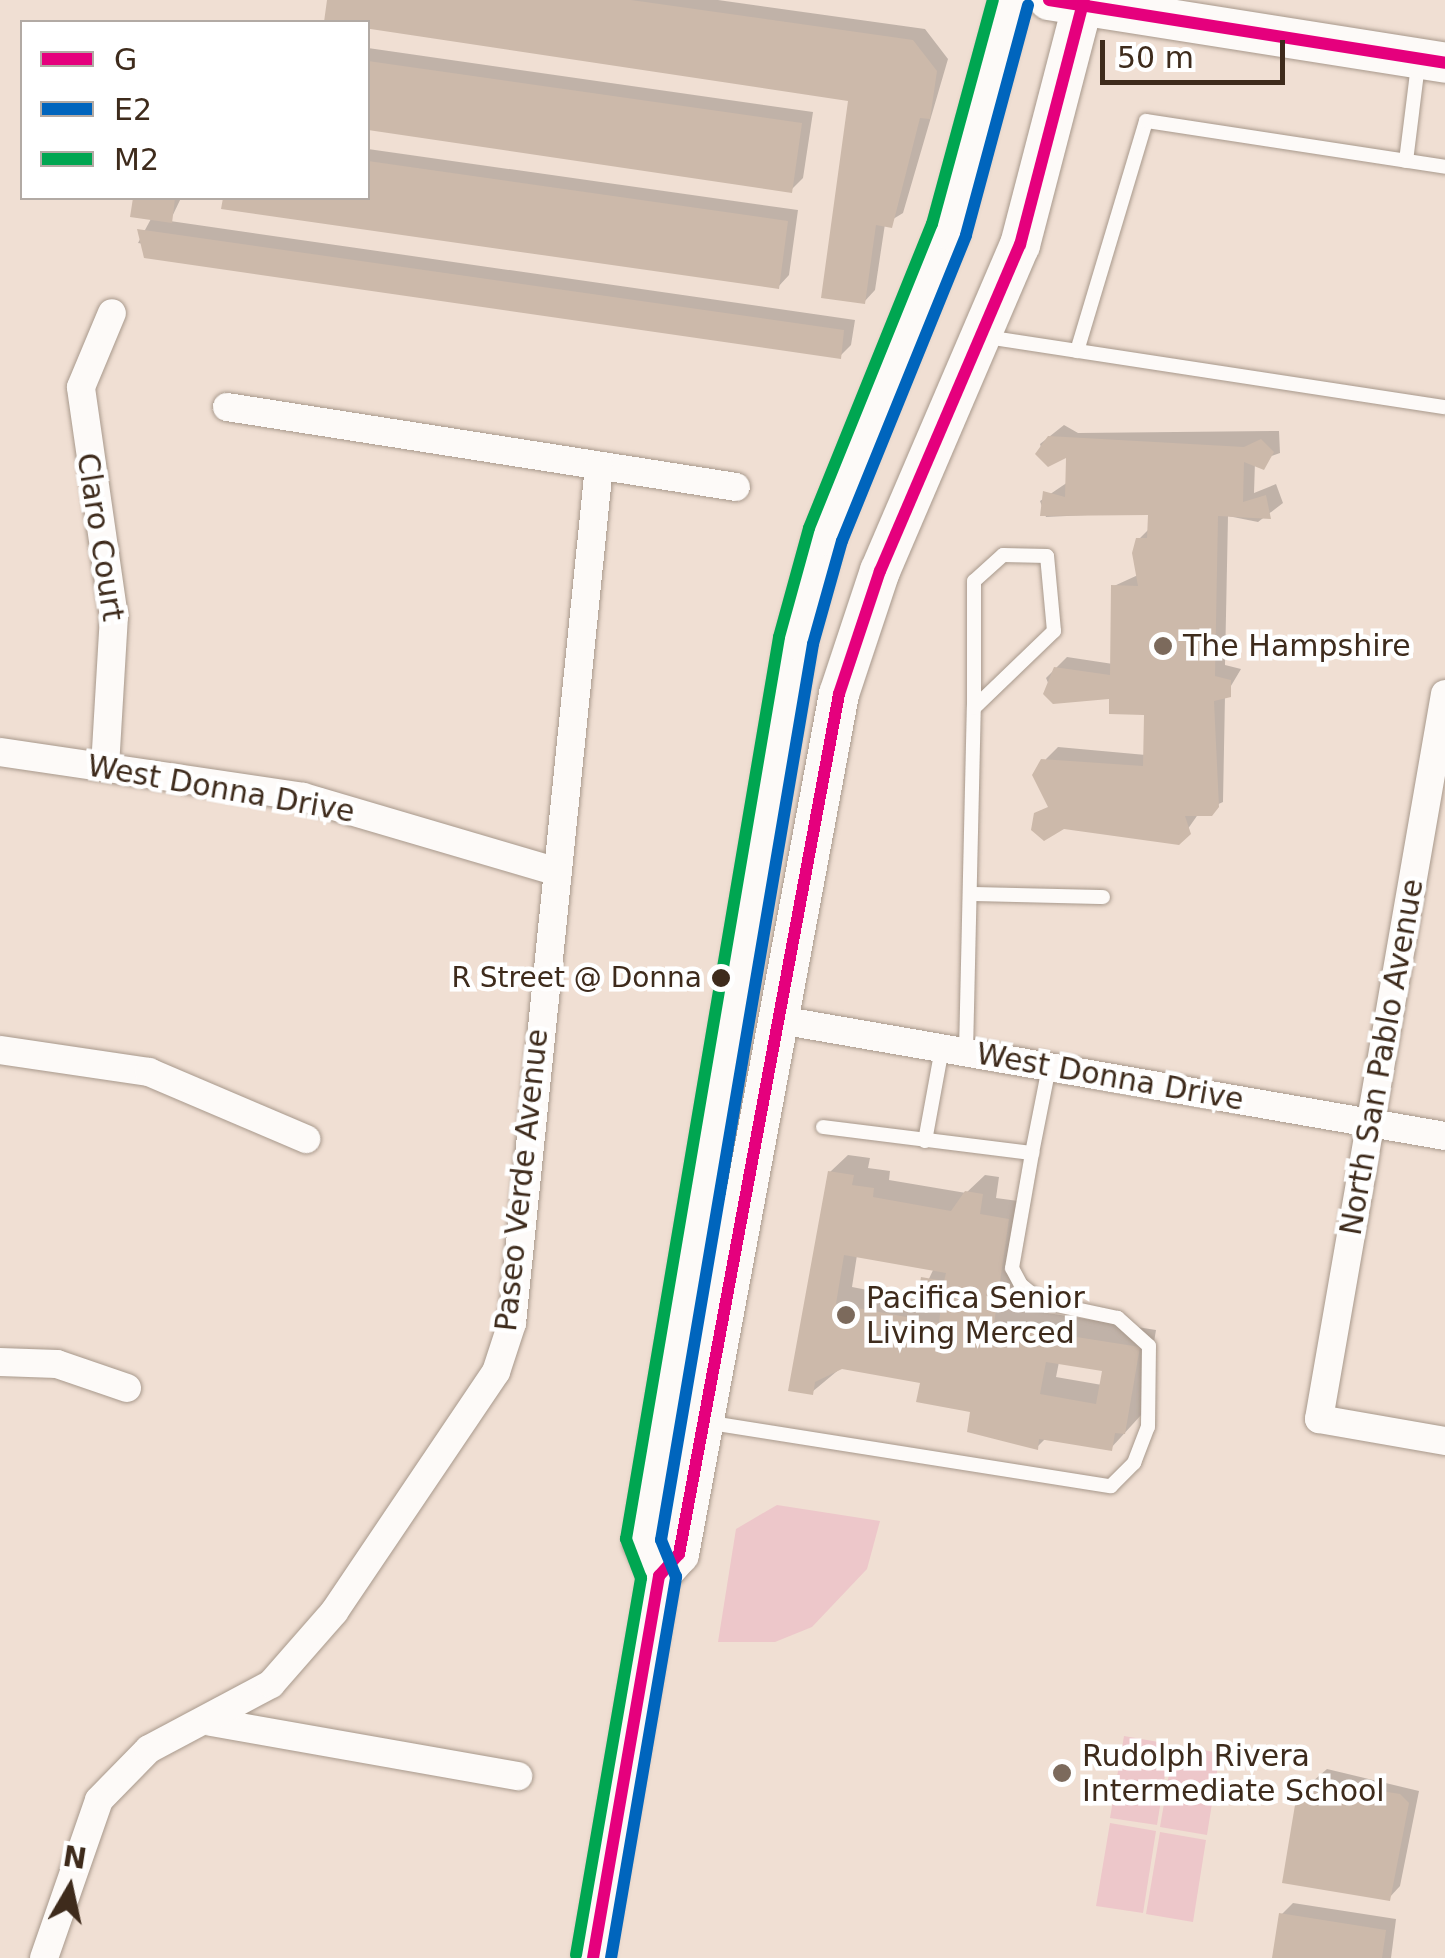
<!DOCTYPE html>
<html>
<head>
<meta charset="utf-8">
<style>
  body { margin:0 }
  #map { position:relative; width:1445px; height:1958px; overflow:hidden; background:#f0dfd3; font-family:"DejaVu Sans",sans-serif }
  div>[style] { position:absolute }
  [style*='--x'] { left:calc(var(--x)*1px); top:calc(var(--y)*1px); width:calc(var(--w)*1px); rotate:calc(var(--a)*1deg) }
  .green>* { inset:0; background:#edc7ca }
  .shadow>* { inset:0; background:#0003 }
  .building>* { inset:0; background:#ccb9aa }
  .roads { filter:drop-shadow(0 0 2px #a8998c) drop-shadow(0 0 2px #a8998c) }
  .lane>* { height:14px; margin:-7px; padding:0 7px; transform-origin:7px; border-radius:7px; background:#fdfaf8 }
  .street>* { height:28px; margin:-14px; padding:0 14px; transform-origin:14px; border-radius:14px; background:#fdfaf8 }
  .secondary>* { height:40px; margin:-20px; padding:0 20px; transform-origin:20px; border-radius:20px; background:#fdfaf8 }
  .bus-1>* { height:12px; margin:-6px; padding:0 6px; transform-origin:6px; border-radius:6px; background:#e5007d }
  .bus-2>* { height:12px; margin:-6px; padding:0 6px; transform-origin:6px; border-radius:6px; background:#0065bd }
  .bus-3>* { height:12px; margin:-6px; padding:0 6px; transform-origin:6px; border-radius:6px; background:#00a651 }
  .dots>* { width:28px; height:28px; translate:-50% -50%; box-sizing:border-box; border:5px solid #fff; border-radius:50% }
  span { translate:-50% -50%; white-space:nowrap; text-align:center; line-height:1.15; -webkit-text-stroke:9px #fff; paint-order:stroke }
  .bus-label { font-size:28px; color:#3e2b1c }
  .right { translate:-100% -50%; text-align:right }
  .street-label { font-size:30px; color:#3e2b1c }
  .poi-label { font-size:30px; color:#3e2b1c }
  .left { translate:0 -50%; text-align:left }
  .legend { position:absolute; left:20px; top:20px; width:350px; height:180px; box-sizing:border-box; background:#fff; border:2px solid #b2aaa4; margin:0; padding:12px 18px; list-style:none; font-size:30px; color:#3e2b1c }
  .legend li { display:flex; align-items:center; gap:20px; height:50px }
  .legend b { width:50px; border:2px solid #b2aaa4 }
  .north { position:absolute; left:20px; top:1838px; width:100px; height:100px; -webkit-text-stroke:8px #fff; paint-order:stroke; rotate:9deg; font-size:28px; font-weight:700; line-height:40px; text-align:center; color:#3e2b1c }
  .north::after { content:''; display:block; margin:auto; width:35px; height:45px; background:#3e2b1c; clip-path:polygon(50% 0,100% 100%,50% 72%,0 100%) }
  .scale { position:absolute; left:1100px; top:40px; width:185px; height:45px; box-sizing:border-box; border:5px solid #3e2b1c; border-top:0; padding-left:12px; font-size:30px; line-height:35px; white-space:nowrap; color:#3e2b1c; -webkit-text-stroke:8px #fff; paint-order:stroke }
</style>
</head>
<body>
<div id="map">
  <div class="green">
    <div style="clip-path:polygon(777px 1505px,880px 1521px,867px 1569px,812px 1627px,775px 1642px,718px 1642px,736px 1529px)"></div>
    <div style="clip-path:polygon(1124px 1736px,1170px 1744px,1157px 1825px,1110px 1818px)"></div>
    <div style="clip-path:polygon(1174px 1745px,1220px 1753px,1207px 1835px,1160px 1827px)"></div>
    <div style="clip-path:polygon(1110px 1823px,1156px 1831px,1143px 1913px,1096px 1906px)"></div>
    <div style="clip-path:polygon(1160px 1832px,1206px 1840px,1193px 1922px,1146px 1914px)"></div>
  </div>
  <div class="shadow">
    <div style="clip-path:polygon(329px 0,718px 0,925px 29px,948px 59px,903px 213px,885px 224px,875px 290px,864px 302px,851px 99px)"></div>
    <div style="clip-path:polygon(368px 48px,813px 112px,803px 178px,791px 190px,368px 127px)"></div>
    <div style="clip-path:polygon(368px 149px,798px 210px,789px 275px,778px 287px,224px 207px,225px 198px,368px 198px)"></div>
    <div style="clip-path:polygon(136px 198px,181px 198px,170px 221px,855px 320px,851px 345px,840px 356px,138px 243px,152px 217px,133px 214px)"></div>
    <div style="clip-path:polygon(1064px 425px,1078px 433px,1279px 431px,1280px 453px,1255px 462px,1254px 493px,1276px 484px,1283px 503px,1258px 522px,1228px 516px,1225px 665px,1241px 669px,1225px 696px,1223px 802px,1199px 813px,1178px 843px,1051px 807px,1046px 759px,1058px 747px,1146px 755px,1147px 713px,1112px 696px,1056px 702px,1046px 678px,1067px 657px,1113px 664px,1114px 586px,1138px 575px,1139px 539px,1150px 528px,1150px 512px,1046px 517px,1040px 501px,1068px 482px,1069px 454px,1045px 462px,1040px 444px)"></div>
    <div style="clip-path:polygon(evenodd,848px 1155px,870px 1158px,868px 1168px,890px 1171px,889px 1180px,966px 1193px,985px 1175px,999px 1177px,996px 1198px,1026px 1202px,1010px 1307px,1156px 1330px,1142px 1414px,1111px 1448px,1047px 1437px,1037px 1447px,922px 1381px,842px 1367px,812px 1392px,830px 1172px,848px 1155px,857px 1255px,934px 1268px,919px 1300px,852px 1287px,857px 1255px,848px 1155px,1059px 1362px,1105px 1369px,1102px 1385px,1056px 1377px,1059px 1362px)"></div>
    <div style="clip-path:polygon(1327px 1769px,1419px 1791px,1400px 1886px,1389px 1898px,1305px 1788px)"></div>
    <div style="clip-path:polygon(1293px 1903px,1396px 1919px,1391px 1958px,1280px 1958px,1282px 1914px)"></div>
  </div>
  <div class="building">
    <div style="clip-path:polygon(327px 0,631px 0,913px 40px,937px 71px,930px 119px,920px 118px,892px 228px,876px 225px,865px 304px,821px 298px,848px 101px,324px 22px)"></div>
    <div style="clip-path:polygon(368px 61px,802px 123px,792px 193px,368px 130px)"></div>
    <div style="clip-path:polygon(368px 161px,788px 221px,779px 289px,221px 209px,223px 198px,368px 198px)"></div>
    <div style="clip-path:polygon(133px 198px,175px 198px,172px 223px,130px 217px)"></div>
    <div style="clip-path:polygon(137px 229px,844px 330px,841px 359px,144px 258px)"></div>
    <div style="clip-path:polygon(1048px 436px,1244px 447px,1261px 439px,1274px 452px,1264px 470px,1244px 462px,1243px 502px,1266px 495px,1271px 519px,1218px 516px,1215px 676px,1231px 680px,1231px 697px,1214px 701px,1219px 807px,1212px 816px,1185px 816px,1191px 834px,1179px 845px,1064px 829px,1044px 841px,1031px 830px,1034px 813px,1048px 807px,1032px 775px,1041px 759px,1143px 766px,1144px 715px,1109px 714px,1109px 699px,1053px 704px,1043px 694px,1054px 667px,1110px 675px,1111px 585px,1138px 586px,1132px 553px,1136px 538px,1147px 538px,1148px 515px,1040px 516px,1043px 491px,1065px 497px,1066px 458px,1048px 467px,1035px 454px)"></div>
    <div style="clip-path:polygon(evenodd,828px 1171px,854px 1175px,852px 1185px,874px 1188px,873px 1197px,951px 1211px,965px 1191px,983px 1194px,980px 1214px,1009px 1219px,994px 1324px,1140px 1347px,1125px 1434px,1115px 1433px,1112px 1451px,1039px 1439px,1038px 1450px,967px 1432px,970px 1412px,916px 1402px,920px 1383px,842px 1369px,815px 1382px,813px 1395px,788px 1391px,828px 1171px,844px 1255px,946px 1273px,944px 1281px,921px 1277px,917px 1300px,941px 1305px,939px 1323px,836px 1304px,844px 1255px,828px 1171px,1046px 1362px,1102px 1371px,1096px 1404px,1040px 1394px,1046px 1362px)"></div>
    <div style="clip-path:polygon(1313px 1780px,1400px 1794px,1409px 1803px,1390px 1901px,1282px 1883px,1297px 1793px)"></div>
    <div style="clip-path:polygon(1279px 1913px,1386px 1930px,1382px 1958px,1272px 1958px)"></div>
  </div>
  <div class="roads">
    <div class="lane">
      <div style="--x:1406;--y:161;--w:98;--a:-82.9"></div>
      <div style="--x:986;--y:337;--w:464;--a:8.7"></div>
      <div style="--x:1077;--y:351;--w:240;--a:-73.3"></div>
      <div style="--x:1146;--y:121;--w:303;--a:8.7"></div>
      <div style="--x:971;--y:894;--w:132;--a:1.3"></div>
      <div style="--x:966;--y:1052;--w:344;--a:-88.7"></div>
      <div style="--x:974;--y:708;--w:111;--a:-43.9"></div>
      <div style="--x:1054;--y:631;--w:75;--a:-95.3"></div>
      <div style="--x:1047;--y:556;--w:44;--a:-178.7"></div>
      <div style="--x:1003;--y:555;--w:39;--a:138"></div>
      <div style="--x:974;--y:581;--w:127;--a:90"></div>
      <div style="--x:823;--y:1127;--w:211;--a:7.1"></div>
      <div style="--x:1032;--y:1153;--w:88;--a:-78.8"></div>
      <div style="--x:925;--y:1141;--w:95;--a:-79.6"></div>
      <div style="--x:705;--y:1422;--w:411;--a:9"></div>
      <div style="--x:1111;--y:1486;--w:33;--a:-45"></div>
      <div style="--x:1134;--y:1463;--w:39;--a:-69"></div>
      <div style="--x:1148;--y:1427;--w:81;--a:-89.3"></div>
      <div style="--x:1149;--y:1346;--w:42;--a:-137.9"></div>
      <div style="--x:1118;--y:1318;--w:78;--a:-168.1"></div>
      <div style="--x:1042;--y:1302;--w:27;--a:-141"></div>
      <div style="--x:1021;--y:1285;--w:19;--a:-118"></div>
      <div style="--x:1012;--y:1268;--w:117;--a:-80.1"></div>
    </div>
    <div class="street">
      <div style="--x:227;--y:407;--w:515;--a:8.93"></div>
      <div style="--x:1445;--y:694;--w:736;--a:99.86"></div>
      <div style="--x:1319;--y:1419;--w:128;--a:9.9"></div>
      <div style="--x:0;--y:752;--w:306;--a:8.4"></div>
      <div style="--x:303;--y:797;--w:262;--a:16.4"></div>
      <div style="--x:105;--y:767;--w:150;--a:-86.6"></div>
      <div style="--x:114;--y:617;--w:232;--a:-98.2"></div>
      <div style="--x:81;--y:387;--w:80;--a:-67.3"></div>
      <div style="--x:774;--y:1019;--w:681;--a:9.89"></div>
      <div style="--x:0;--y:1050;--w:151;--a:8.4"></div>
      <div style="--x:149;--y:1072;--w:171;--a:23.1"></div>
      <div style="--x:0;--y:1362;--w:57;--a:2"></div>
      <div style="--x:57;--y:1364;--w:74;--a:18.9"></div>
      <div style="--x:211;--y:1722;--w:312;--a:10"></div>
      <div style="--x:44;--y:1958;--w:167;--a:-70.8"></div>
      <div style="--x:99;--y:1800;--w:71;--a:-45.6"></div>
      <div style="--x:149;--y:1749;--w:138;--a:-28"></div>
      <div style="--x:271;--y:1684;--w:96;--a:-48.8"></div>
      <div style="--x:334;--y:1612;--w:290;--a:-56"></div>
      <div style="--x:496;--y:1372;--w:52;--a:-71.9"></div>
      <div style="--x:512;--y:1323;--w:860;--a:-84.2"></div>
    </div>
    <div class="secondary">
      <div style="--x:1049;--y:0;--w:401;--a:9"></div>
      <div style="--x:659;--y:1576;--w:38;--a:-115"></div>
      <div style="--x:643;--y:1542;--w:915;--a:-80.37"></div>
      <div style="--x:796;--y:640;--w:109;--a:-74.6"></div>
      <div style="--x:825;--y:535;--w:329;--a:-67.9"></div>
      <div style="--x:949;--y:230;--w:238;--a:-74.9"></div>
      <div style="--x:593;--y:1958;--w:388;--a:-80.2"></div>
      <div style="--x:659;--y:1576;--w:30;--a:-48"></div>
      <div style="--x:679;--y:1554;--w:875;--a:-79.46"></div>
      <div style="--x:839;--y:694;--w:130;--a:-71.6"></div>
      <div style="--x:880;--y:571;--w:355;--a:-66.8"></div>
      <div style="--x:1020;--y:245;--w:253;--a:-75.4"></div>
    </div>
  </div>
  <div class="bus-1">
    <div style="--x:1049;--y:0;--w:401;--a:9"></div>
    <div style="--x:593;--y:1958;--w:388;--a:-80.2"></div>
    <div style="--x:659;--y:1576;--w:30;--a:-48"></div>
    <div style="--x:679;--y:1554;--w:875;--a:-79.46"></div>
    <div style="--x:839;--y:694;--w:130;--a:-71.6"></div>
    <div style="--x:880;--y:571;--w:355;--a:-66.8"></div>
    <div style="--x:1020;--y:245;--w:253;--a:-75.4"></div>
  </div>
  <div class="bus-2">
    <div style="--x:611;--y:1958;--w:387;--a:-80.3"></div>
    <div style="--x:676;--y:1577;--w:40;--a:-112"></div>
    <div style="--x:661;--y:1540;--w:909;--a:-80.37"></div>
    <div style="--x:813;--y:644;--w:107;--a:-74.3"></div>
    <div style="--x:842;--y:541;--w:330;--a:-67.9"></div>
    <div style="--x:966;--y:235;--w:238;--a:-74.9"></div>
  </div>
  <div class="bus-3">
    <div style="--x:576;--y:1955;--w:383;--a:-80.2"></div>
    <div style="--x:641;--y:1578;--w:42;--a:-111"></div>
    <div style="--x:626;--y:1539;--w:915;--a:-80.37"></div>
    <div style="--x:779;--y:637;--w:113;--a:-74.6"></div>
    <div style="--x:809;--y:528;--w:328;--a:-68"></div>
    <div style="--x:932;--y:224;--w:232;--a:-74.8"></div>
  </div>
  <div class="dots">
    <div style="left:1163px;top:646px;background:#7c6a5c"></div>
    <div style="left:721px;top:978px;background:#3e2b1c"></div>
    <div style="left:846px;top:1315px;background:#7c6a5c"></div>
    <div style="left:1062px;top:1773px;background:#7c6a5c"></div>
  </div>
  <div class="bus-label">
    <span class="right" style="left:702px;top:978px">R Street @ Donna</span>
  </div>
  <div class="street-label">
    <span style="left:100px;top:537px;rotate:81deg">Claro Court</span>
    <span style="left:221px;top:789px;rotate:10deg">West Donna Drive</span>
    <span style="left:1382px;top:1057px;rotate:-80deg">North San Pablo Avenue</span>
    <span style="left:1110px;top:1077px;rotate:10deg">West Donna Drive</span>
    <span style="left:522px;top:1180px;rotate:-84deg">Paseo Verde Avenue</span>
  </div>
  <div class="poi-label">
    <span class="left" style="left:1183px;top:646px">The Hampshire</span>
    <span class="left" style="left:866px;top:1315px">Pacifica Senior<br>Living Merced</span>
    <span class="left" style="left:1082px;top:1773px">Rudolph Rivera<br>Intermediate School</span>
  </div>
  <ul class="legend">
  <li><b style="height:12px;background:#e5007d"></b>G</li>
  <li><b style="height:12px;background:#0065bd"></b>E2</li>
  <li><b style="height:12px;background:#00a651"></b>M2</li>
  </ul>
  <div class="north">N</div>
  <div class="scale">50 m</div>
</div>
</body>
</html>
